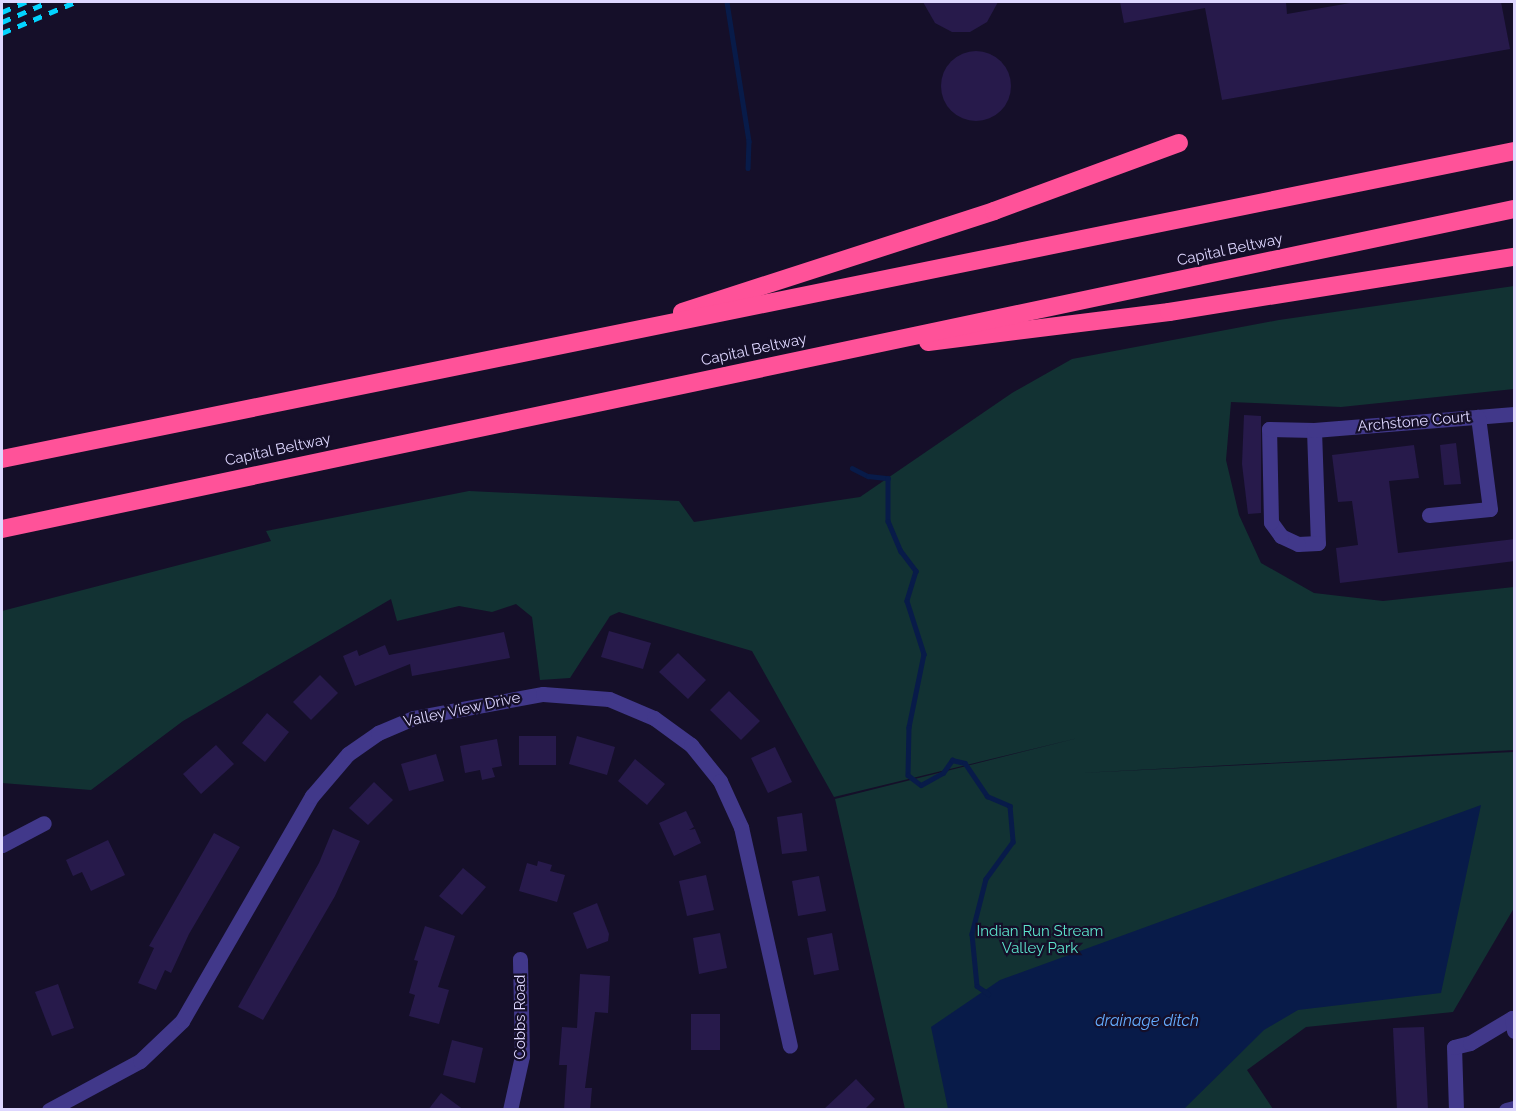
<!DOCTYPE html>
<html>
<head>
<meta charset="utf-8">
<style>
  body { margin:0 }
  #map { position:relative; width:1516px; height:1111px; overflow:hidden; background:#150f29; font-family:Raleway,sans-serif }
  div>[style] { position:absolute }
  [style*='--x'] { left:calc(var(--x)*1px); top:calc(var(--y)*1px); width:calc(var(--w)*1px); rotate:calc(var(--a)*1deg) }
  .green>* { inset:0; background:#123233 }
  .water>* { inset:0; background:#081b49 }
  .stream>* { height:4.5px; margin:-2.25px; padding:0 2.25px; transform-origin:2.25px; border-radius:2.25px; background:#081b49 }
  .building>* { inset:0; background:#271a4b }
  .round { border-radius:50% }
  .minor>* { height:15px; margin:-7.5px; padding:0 7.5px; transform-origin:7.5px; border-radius:7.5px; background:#41388a }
  .motorway>* { height:18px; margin:-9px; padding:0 9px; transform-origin:9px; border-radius:9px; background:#ff5299 }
  .rail>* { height:4.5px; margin-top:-2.25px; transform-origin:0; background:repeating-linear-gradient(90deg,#03d4ff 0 9px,transparent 0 17px) }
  span { translate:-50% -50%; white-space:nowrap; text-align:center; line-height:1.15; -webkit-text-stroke:4.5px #150f29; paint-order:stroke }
  .street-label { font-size:15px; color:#ded7ff }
  .park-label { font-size:15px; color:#5de5cc }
  .water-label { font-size:16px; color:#65adff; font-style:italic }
  .frame { position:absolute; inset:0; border:3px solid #ded7ff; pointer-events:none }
</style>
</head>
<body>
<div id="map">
  <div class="green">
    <div style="clip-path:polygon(1514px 286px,1514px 389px,1341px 407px,1231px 402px,1226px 460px,1239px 515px,1261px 563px,1314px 593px,1383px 601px,1514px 587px,1514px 750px,1080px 773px,1514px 752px,1514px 908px,1453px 1012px,1306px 1027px,1247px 1070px,1273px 1109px,905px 1109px,835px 799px,1078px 738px,834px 797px,752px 651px,619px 612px,610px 616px,570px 678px,540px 680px,532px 617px,516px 604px,492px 612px,459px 606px,397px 621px,391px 599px,183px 721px,91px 790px,2px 783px,2px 611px,271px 541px,266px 531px,469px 491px,679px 501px,694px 522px,860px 497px,1012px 393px,1072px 359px,1279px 320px)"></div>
  </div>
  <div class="water">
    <div style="clip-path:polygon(1481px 805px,1441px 993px,1298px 1010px,1264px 1030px,1184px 1109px,948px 1109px,931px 1027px,1000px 980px)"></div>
  </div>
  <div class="stream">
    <div style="--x:727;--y:2;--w:141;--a:81"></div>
    <div style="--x:749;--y:141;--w:27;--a:92"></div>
    <div style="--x:852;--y:468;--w:18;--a:27"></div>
    <div style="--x:868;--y:476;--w:20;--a:6"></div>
    <div style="--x:888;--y:478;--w:43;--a:90"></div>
    <div style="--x:888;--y:521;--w:33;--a:67"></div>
    <div style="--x:901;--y:551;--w:25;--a:53"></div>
    <div style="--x:916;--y:571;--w:31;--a:107"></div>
    <div style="--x:907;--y:601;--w:56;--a:72.2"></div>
    <div style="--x:924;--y:654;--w:75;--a:101.6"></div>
    <div style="--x:909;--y:727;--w:48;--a:91.2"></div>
    <div style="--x:908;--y:775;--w:16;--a:38"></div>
    <div style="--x:921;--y:785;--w:25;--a:-29"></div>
    <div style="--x:943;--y:773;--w:16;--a:-55"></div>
    <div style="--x:952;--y:760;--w:13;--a:13"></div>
    <div style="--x:965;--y:763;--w:40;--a:56"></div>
    <div style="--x:987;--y:796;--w:25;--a:23"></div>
    <div style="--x:1010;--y:806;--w:36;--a:85"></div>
    <div style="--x:1013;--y:842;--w:46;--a:126.1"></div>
    <div style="--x:986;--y:879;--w:57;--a:104.3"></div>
    <div style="--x:972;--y:934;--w:52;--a:84.5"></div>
    <div style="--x:977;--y:986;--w:14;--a:34"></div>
  </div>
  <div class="building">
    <div style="clip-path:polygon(923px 2px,998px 2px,987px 22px,970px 32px,952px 32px,935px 23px)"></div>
    <div style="clip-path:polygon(1120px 2px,1286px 2px,1287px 14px,1356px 2px,1501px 2px,1510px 49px,1222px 100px,1205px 8px,1124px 23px)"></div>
    <div class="round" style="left:941px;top:51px;width:70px;height:70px"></div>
    <div style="clip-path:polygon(1244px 415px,1261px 416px,1261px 513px,1248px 514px,1242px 464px)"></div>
    <div style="clip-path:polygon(1456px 443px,1461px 484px,1444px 485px,1440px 445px)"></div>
    <div style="clip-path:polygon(1414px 445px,1419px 478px,1389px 481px,1398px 553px,1515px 539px,1515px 561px,1340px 583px,1336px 548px,1358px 545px,1352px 501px,1338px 502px,1332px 455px)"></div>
    <div style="clip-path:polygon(609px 631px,651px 643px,643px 669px,601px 657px)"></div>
    <div style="clip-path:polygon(504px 632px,510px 658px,412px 676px,410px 664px,355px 686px,343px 656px,357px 650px,359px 656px,385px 645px,389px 655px)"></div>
    <div style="clip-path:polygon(678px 653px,706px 680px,688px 699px,659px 672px)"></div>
    <div style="clip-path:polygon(320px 675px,338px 693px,311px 720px,293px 702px)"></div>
    <div style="clip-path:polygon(729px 691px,760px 721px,741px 740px,710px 710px)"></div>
    <div style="clip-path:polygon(267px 713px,289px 732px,265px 762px,242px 743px)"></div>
    <div style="clip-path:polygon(519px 736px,556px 736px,556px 765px,519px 765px)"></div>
    <div style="clip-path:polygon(577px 736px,615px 747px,607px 775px,569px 764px)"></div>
    <div style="clip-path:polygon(497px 739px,502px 766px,492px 768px,495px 777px,482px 780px,480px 770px,465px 773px,460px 746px)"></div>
    <div style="clip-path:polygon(216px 745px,234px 764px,201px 794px,183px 774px)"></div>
    <div style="clip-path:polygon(775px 747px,792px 782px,768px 793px,751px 758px)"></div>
    <div style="clip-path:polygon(436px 754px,444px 781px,409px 791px,401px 764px)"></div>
    <div style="clip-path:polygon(635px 759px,665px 784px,647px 805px,618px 781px)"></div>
    <div style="clip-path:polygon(374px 782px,393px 800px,368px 825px,349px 808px)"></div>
    <div style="clip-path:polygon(686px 811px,694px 827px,689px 830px,695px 829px,701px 843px,674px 856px,659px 823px)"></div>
    <div style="clip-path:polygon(802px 813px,807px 851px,782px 854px,777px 817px)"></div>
    <div style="clip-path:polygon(333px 829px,360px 841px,335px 896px,263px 1020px,238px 1007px,319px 863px)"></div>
    <div style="clip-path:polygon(214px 833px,240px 847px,189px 934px,171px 973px,165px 970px,156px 990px,138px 983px,154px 948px,149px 946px)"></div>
    <div style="clip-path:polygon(108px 840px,125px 875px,91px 891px,82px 872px,73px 876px,66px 860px)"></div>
    <div style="clip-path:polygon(538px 861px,552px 865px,550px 871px,565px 875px,557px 902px,519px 891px,527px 863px,537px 866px)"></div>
    <div style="clip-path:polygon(463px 868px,486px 887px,462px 915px,439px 896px)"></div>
    <div style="clip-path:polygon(706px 875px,714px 910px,687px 916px,679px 881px)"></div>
    <div style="clip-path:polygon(819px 876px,826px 911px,798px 916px,792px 881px)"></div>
    <div style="clip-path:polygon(597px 903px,609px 934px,608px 941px,587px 949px,573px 913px)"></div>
    <div style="clip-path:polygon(425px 926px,455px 936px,438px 987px,449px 990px,439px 1024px,409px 1016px,415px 995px,409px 993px,418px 961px,414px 960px)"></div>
    <div style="clip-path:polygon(720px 933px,727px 968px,699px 974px,693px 938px)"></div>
    <div style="clip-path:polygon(832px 933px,839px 970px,814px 975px,807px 938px)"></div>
    <div style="clip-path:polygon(580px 974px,610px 976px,608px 1013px,595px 1012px,585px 1088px,592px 1088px,590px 1110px,564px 1110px,567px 1065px,559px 1065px,562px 1027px,577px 1028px)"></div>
    <div style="clip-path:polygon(58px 984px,74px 1028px,52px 1036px,35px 992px)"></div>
    <div style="clip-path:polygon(691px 1014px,720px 1014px,720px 1050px,691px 1050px)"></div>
    <div style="clip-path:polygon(1424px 1027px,1428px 1110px,1397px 1110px,1393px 1028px)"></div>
    <div style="clip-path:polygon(452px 1040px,483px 1048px,475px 1083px,443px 1075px)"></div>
    <div style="clip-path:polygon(856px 1079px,875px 1099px,864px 1110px,823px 1110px)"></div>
    <div style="clip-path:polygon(441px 1093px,464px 1110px,428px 1110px)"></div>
  </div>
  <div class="minor">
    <div style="--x:1314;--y:430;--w:113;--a:88"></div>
    <div style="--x:1318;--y:543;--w:20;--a:177"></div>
    <div style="--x:1298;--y:544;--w:19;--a:-155"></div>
    <div style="--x:1281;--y:536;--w:17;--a:-126"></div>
    <div style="--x:1271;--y:522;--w:93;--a:-91.2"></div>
    <div style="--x:1269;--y:429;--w:45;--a:1.3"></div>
    <div style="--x:1314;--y:430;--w:201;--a:-4.6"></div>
    <div style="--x:1429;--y:515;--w:61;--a:-5.6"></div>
    <div style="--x:1490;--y:509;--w:93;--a:-97.4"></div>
    <div style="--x:2;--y:845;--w:47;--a:-27.6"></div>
    <div style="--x:49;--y:1110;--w:103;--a:-28.3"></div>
    <div style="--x:140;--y:1061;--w:58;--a:-43.6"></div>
    <div style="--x:182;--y:1021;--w:260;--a:-60"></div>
    <div style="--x:312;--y:796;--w:55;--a:-49.4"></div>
    <div style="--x:348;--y:754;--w:37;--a:-35"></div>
    <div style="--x:378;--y:733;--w:38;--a:-23"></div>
    <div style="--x:413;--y:718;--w:132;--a:-10.5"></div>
    <div style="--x:543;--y:694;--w:66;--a:4.3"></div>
    <div style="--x:609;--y:699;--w:49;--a:22.9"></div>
    <div style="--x:654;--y:718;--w:46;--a:36.1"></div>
    <div style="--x:691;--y:745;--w:46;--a:51.1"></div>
    <div style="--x:720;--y:781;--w:51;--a:65.5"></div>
    <div style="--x:741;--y:827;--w:224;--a:77.4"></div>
    <div style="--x:510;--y:1110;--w:55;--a:-77.5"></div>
    <div style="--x:522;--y:1056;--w:97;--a:-91.2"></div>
    <div style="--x:1456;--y:1110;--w:63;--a:-91.8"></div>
    <div style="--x:1454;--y:1047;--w:16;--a:-14"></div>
    <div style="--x:1470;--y:1043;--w:49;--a:-30.8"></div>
    <div style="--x:1512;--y:1018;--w:13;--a:81"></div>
    <div style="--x:1506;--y:1110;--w:8;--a:-14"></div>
  </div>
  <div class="motorway">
    <div style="--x:682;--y:312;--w:328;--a:-17.9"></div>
    <div style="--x:994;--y:211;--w:197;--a:-20.2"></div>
    <div style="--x:928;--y:342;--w:243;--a:-7.1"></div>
    <div style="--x:1169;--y:312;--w:349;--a:-9.1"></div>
    <div style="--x:2;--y:459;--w:1543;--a:-11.51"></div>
    <div style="--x:2;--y:529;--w:1545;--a:-11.95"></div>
  </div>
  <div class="rail">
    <div style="--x:2;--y:12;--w:26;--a:-23"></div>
    <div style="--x:2;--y:22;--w:50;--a:-23.5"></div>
    <div style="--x:2;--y:33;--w:79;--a:-23"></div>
  </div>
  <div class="street-label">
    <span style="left:1230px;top:250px;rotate:-12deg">Capital Beltway</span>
    <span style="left:754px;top:350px;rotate:-12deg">Capital Beltway</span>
    <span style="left:1414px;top:422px;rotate:-5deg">Archstone Court</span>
    <span style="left:278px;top:450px;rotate:-12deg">Capital Beltway</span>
    <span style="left:462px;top:710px;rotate:-12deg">Valley View Drive</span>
    <span style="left:521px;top:1017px;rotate:-90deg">Cobbs Road</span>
  </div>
  <div class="park-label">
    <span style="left:1040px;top:940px">Indian Run Stream<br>Valley Park</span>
  </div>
  <div class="water-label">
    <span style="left:1147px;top:1021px">drainage ditch</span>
  </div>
  <div class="frame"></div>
</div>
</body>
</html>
